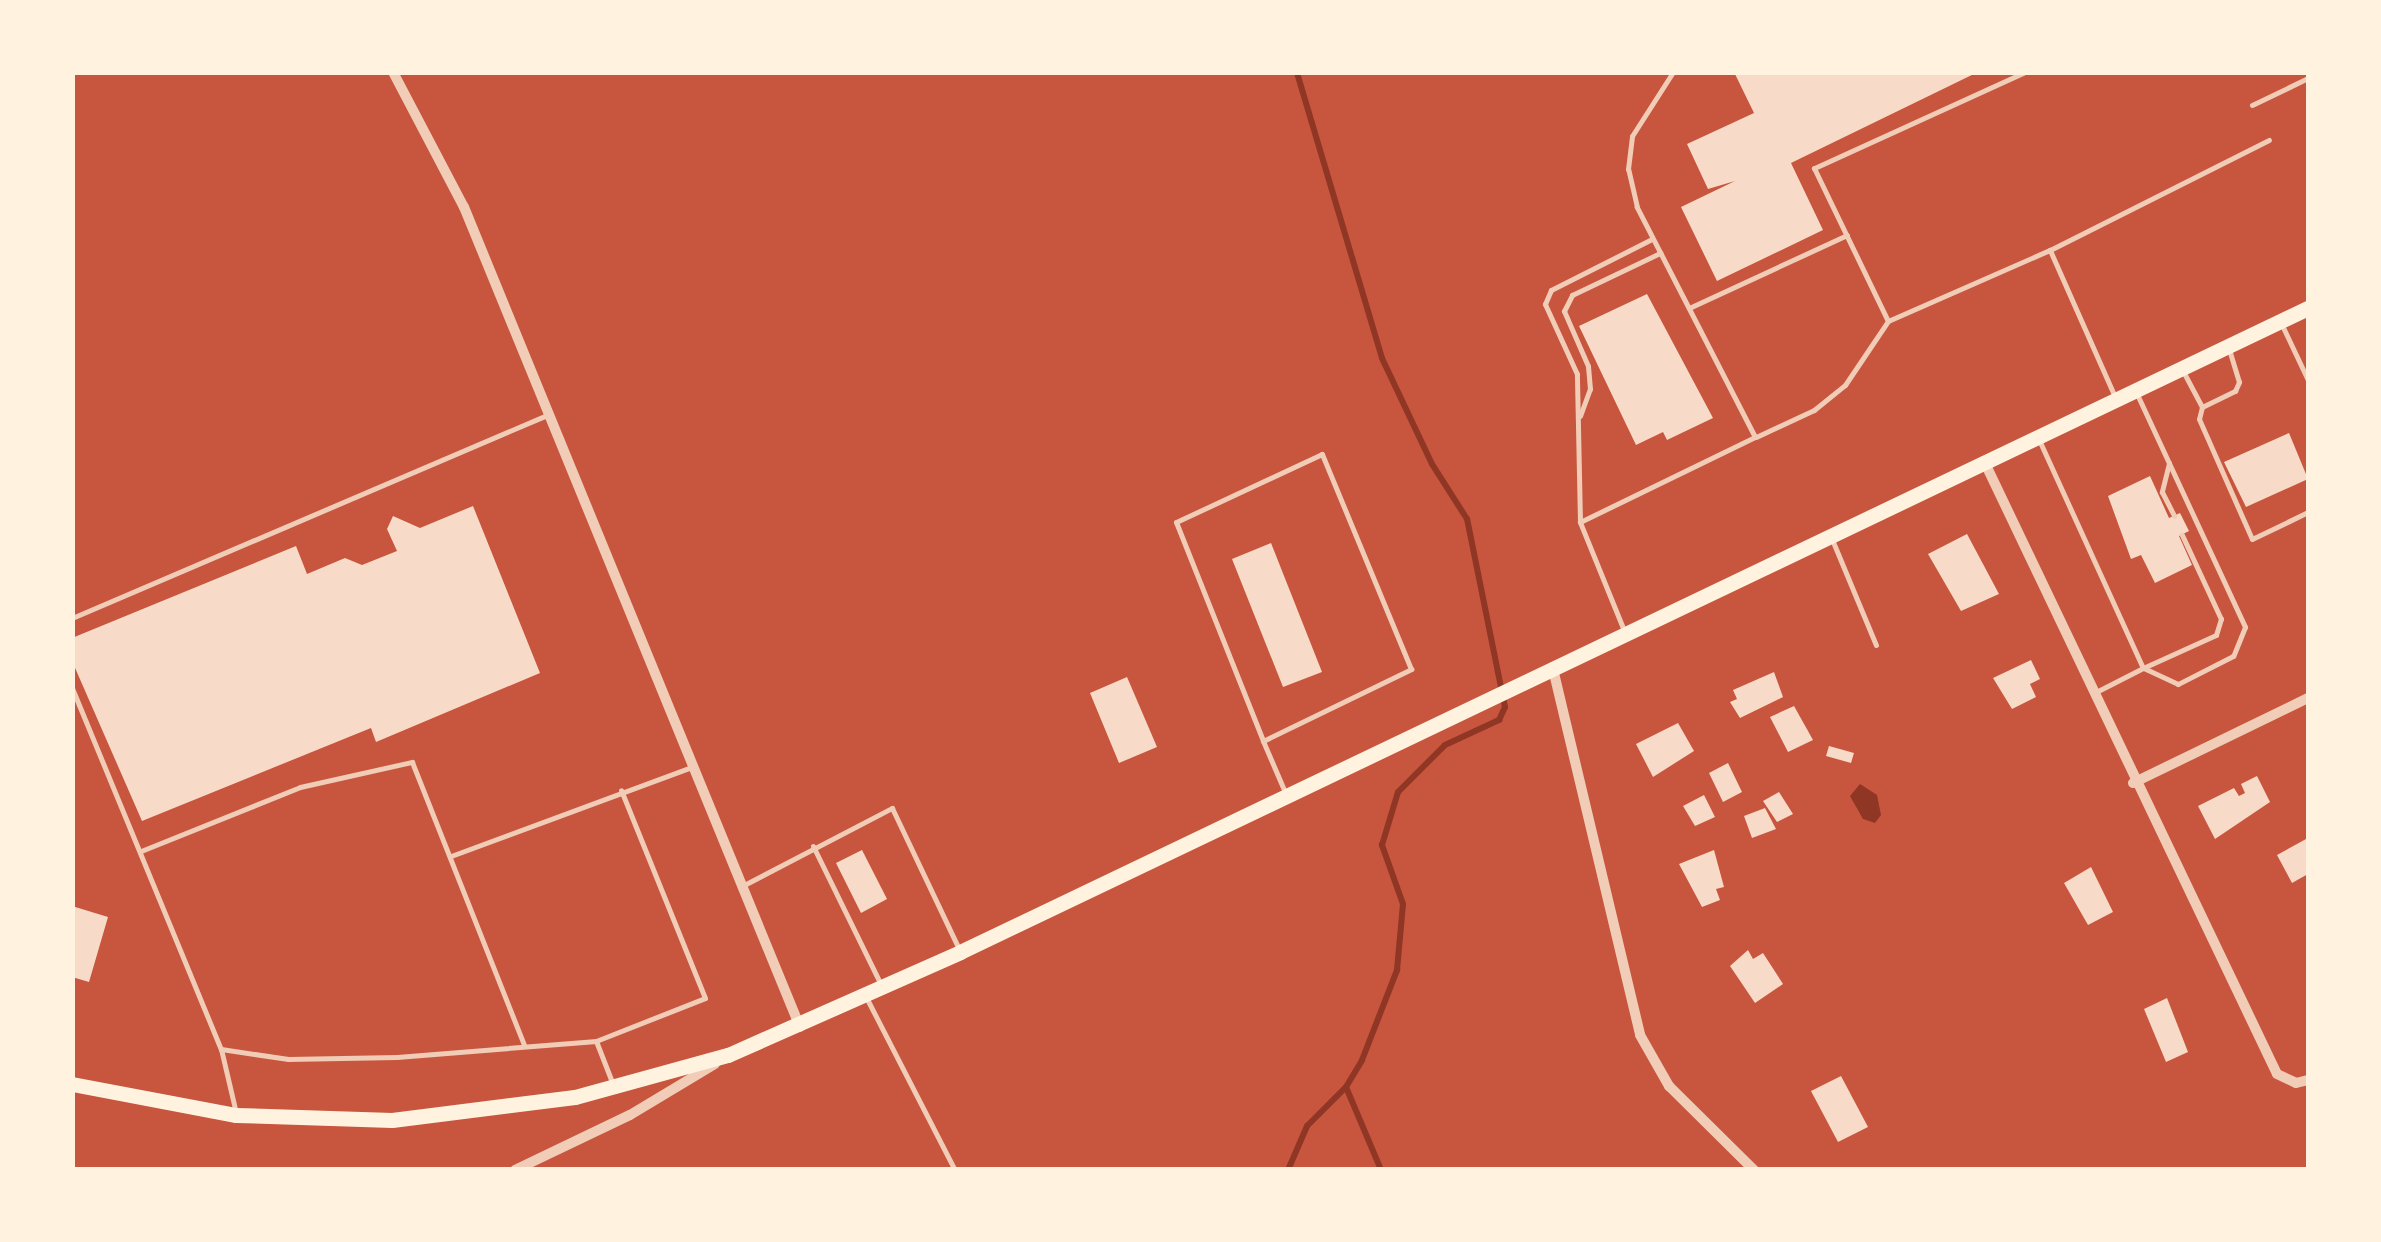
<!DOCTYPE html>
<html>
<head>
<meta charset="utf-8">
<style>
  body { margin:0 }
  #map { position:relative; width:2381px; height:1242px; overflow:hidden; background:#c8553d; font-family:"Public Sans",sans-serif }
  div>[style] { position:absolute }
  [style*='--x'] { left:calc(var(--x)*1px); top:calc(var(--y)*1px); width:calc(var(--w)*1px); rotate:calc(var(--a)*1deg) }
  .water>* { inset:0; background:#8f3625 }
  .stream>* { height:6px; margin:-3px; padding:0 3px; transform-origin:3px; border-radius:3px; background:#8f3625 }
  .building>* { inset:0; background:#f7dbc8 }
  .service>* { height:5px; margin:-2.5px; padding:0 2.5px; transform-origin:2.5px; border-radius:2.5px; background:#f1ccb7 }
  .minor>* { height:10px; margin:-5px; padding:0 5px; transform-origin:5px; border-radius:5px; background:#f1ccb7 }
  .secondary>* { height:15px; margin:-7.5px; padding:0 7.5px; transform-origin:7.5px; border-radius:7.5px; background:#fff3e0 }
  span { translate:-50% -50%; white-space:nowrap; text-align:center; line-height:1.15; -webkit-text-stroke:10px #fff3e0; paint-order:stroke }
  .frame { position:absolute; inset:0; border:75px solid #fff3e0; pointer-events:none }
</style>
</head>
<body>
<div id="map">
  <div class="water">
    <div style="clip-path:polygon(1860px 784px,1877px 795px,1881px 815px,1875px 823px,1863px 819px,1850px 796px)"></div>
  </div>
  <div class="stream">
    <div style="--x:1346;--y:1087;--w:90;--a:67.1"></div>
    <div style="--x:1288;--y:1170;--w:48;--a:-66.6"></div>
    <div style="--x:1307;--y:1126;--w:55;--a:-45"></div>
    <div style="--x:1346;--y:1087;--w:31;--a:-59"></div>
    <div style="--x:1362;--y:1060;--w:97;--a:-68.7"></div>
    <div style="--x:1397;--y:970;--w:66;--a:-84.8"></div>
    <div style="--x:1403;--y:904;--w:63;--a:-109.6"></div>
    <div style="--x:1382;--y:845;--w:55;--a:-73.2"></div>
    <div style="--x:1398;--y:792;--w:66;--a:-45"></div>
    <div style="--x:1445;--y:745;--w:60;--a:-24.8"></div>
    <div style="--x:1499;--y:720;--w:14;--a:-65"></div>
    <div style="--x:1505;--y:707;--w:192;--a:-101.4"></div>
    <div style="--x:1467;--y:519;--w:65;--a:-122.5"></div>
    <div style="--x:1432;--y:464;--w:117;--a:-115.3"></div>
    <div style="--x:1382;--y:358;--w:298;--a:-106.6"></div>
  </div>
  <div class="building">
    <div style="clip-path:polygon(1734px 72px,1978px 72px,1791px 163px,1823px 230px,1717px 281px,1681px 207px,1735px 181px,1708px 189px,1687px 144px,1754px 113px)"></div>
    <div style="clip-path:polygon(1647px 294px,1713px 418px,1667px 440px,1663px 432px,1636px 445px,1579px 326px)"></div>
    <div style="clip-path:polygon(2289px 433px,2308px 479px,2246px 507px,2224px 462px)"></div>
    <div style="clip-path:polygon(2150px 476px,2169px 518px,2180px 513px,2189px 531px,2179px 536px,2192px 565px,2155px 583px,2141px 555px,2131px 559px,2108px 496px)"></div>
    <div style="clip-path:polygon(473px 506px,540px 673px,376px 742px,371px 728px,142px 821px,72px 661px,72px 638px,296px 546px,307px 574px,345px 558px,362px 565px,397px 551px,387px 529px,393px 516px,420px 528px)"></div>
    <div style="clip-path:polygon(1967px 534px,1999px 594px,1961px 611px,1928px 554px)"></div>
    <div style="clip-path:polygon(1271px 543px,1322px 672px,1283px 687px,1232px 559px)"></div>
    <div style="clip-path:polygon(2031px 660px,2040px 679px,2030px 684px,2036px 697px,2012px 709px,1993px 678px)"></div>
    <div style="clip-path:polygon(1774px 672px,1783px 697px,1740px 718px,1730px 702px,1737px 699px,1733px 690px)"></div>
    <div style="clip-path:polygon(1127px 677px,1157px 747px,1119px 763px,1090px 693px)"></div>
    <div style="clip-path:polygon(1794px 706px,1813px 740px,1788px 752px,1770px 717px)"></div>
    <div style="clip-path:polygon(1678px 723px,1694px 751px,1653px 777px,1636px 744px)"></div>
    <div style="clip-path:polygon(1829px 746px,1854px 753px,1851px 763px,1826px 756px)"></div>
    <div style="clip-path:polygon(1728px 763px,1742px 792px,1723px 802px,1709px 773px)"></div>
    <div style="clip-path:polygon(2257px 776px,2270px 802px,2215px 839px,2198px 806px,2234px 788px,2239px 796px,2245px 793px,2241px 784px)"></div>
    <div style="clip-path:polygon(1779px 792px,1793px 814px,1777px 822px,1763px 801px)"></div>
    <div style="clip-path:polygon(1704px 795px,1715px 817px,1695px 826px,1683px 806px)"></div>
    <div style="clip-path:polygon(1765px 808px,1776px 829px,1752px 838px,1744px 816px)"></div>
    <div style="clip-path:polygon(2306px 839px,2308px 874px,2292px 883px,2277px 855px)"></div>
    <div style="clip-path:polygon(862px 850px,887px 899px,861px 913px,836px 863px)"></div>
    <div style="clip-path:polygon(1714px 850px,1724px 887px,1716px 889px,1720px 900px,1702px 907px,1679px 864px)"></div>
    <div style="clip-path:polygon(2091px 867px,2113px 912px,2088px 925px,2064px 883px)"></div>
    <div style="clip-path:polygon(72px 906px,108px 917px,89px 982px,72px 977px)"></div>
    <div style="clip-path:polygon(1748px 950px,1753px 959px,1763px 953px,1783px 984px,1755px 1003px,1730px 966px)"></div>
    <div style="clip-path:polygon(2167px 998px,2188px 1052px,2166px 1062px,2144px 1009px)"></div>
    <div style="clip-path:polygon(1841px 1076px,1868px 1127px,1838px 1142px,1811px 1091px)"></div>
  </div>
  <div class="service">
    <div style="--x:2025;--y:72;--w:232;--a:155.5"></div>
    <div style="--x:1814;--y:168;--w:170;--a:64.2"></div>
    <div style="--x:1888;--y:321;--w:177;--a:-23.7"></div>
    <div style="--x:2252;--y:105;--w:62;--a:-25.7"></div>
    <div style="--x:1689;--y:308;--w:174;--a:-24.8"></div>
    <div style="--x:2281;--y:323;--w:63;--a:64.7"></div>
    <div style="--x:2184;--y:373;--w:38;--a:62"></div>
    <div style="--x:2202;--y:407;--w:37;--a:-26"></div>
    <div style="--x:2235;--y:391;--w:10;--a:-66"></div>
    <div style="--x:2239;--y:382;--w:34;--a:-107"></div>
    <div style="--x:2136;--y:392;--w:259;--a:65.1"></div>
    <div style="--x:2245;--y:627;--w:31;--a:112"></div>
    <div style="--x:2233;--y:656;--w:62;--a:153"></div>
    <div style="--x:2178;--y:684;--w:38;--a:-155"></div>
    <div style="--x:2115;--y:397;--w:161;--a:-113.9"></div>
    <div style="--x:2050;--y:250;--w:245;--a:-26.7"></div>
    <div style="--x:2202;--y:407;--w:12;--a:104"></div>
    <div style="--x:2199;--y:419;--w:131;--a:66.2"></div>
    <div style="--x:2252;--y:539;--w:62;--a:-25.7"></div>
    <div style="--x:1580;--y:416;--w:29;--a:-70"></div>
    <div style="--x:1590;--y:389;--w:23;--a:-95"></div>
    <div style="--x:1588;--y:366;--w:60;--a:-113.6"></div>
    <div style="--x:1564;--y:311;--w:18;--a:-63"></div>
    <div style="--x:1572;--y:295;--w:98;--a:-25.5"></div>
    <div style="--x:1756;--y:437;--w:64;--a:-25"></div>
    <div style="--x:1814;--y:410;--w:40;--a:-39"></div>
    <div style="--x:1845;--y:385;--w:77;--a:-56.1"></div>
    <div style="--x:2040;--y:442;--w:248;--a:65.5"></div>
    <div style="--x:2143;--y:668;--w:55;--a:153"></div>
    <div style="--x:2169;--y:463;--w:30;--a:104"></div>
    <div style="--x:2162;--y:492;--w:27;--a:63"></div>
    <div style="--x:1580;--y:522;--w:148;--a:-91.2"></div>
    <div style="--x:1577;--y:374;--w:77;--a:-114.6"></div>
    <div style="--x:1545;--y:304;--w:15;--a:-67"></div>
    <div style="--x:1551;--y:290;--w:113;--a:-26.8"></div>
    <div style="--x:1831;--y:537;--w:117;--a:67.4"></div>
    <div style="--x:72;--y:618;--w:517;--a:-23.14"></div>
    <div style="--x:1625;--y:633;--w:120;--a:-112.1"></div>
    <div style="--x:1580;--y:522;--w:195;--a:-25.9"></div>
    <div style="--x:1755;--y:437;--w:259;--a:-117.2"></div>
    <div style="--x:1637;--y:207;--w:39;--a:-103"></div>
    <div style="--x:1628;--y:169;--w:33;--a:-83"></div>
    <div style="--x:1632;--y:136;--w:76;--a:-57.4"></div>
    <div style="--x:2143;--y:668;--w:80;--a:-24.3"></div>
    <div style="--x:2216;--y:635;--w:17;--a:-73"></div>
    <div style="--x:2221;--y:619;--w:93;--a:-114.9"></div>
    <div style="--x:72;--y:688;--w:391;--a:67.6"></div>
    <div style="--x:221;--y:1049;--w:66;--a:76.8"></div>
    <div style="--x:1263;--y:741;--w:165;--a:-25.9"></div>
    <div style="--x:1411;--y:669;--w:233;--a:-112.5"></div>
    <div style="--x:1322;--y:454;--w:161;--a:155"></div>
    <div style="--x:1176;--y:522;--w:236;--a:68.3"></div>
    <div style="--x:1263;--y:741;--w:56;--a:66.7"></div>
    <div style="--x:813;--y:846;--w:153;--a:63.9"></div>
    <div style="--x:141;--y:851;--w:171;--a:-21.9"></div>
    <div style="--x:300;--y:787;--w:115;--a:-12.6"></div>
    <div style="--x:412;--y:762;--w:304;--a:68.4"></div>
    <div style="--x:451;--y:856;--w:257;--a:-20.3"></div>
    <div style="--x:744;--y:885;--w:167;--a:-27.5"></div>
    <div style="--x:892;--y:808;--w:156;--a:64.6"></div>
    <div style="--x:867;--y:999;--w:192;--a:62.8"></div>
    <div style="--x:221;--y:1049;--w:68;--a:8.5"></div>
    <div style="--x:288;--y:1059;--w:109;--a:-1.1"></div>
    <div style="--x:397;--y:1057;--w:200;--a:-4.6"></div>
    <div style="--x:612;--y:1082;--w:44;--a:-111.3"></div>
    <div style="--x:596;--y:1041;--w:117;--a:-21.5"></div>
    <div style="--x:705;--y:998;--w:224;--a:-112"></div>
  </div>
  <div class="minor">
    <div style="--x:393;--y:72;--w:153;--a:62.3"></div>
    <div style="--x:464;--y:207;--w:886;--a:67.72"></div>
    <div style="--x:1984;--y:461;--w:679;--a:64.45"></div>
    <div style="--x:2277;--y:1074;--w:21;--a:25"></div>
    <div style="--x:2296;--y:1083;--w:12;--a:-14"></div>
    <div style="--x:1553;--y:669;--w:376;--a:76.6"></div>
    <div style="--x:1640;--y:1035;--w:59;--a:60.4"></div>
    <div style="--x:1669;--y:1086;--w:120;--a:44.7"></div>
    <div style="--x:2133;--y:783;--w:195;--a:-25.9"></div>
    <div style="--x:515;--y:1170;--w:127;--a:-25.6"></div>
    <div style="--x:630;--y:1115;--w:99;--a:-31"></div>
  </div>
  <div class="secondary">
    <div style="--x:72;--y:1084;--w:167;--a:10.7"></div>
    <div style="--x:236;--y:1115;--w:156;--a:1.8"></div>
    <div style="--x:392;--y:1120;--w:184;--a:-7.2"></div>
    <div style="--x:575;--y:1097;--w:159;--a:-15.4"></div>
    <div style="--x:728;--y:1055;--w:254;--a:-23.9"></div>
    <div style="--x:960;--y:952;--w:1494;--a:-25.54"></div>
  </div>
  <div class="frame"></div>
</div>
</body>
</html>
